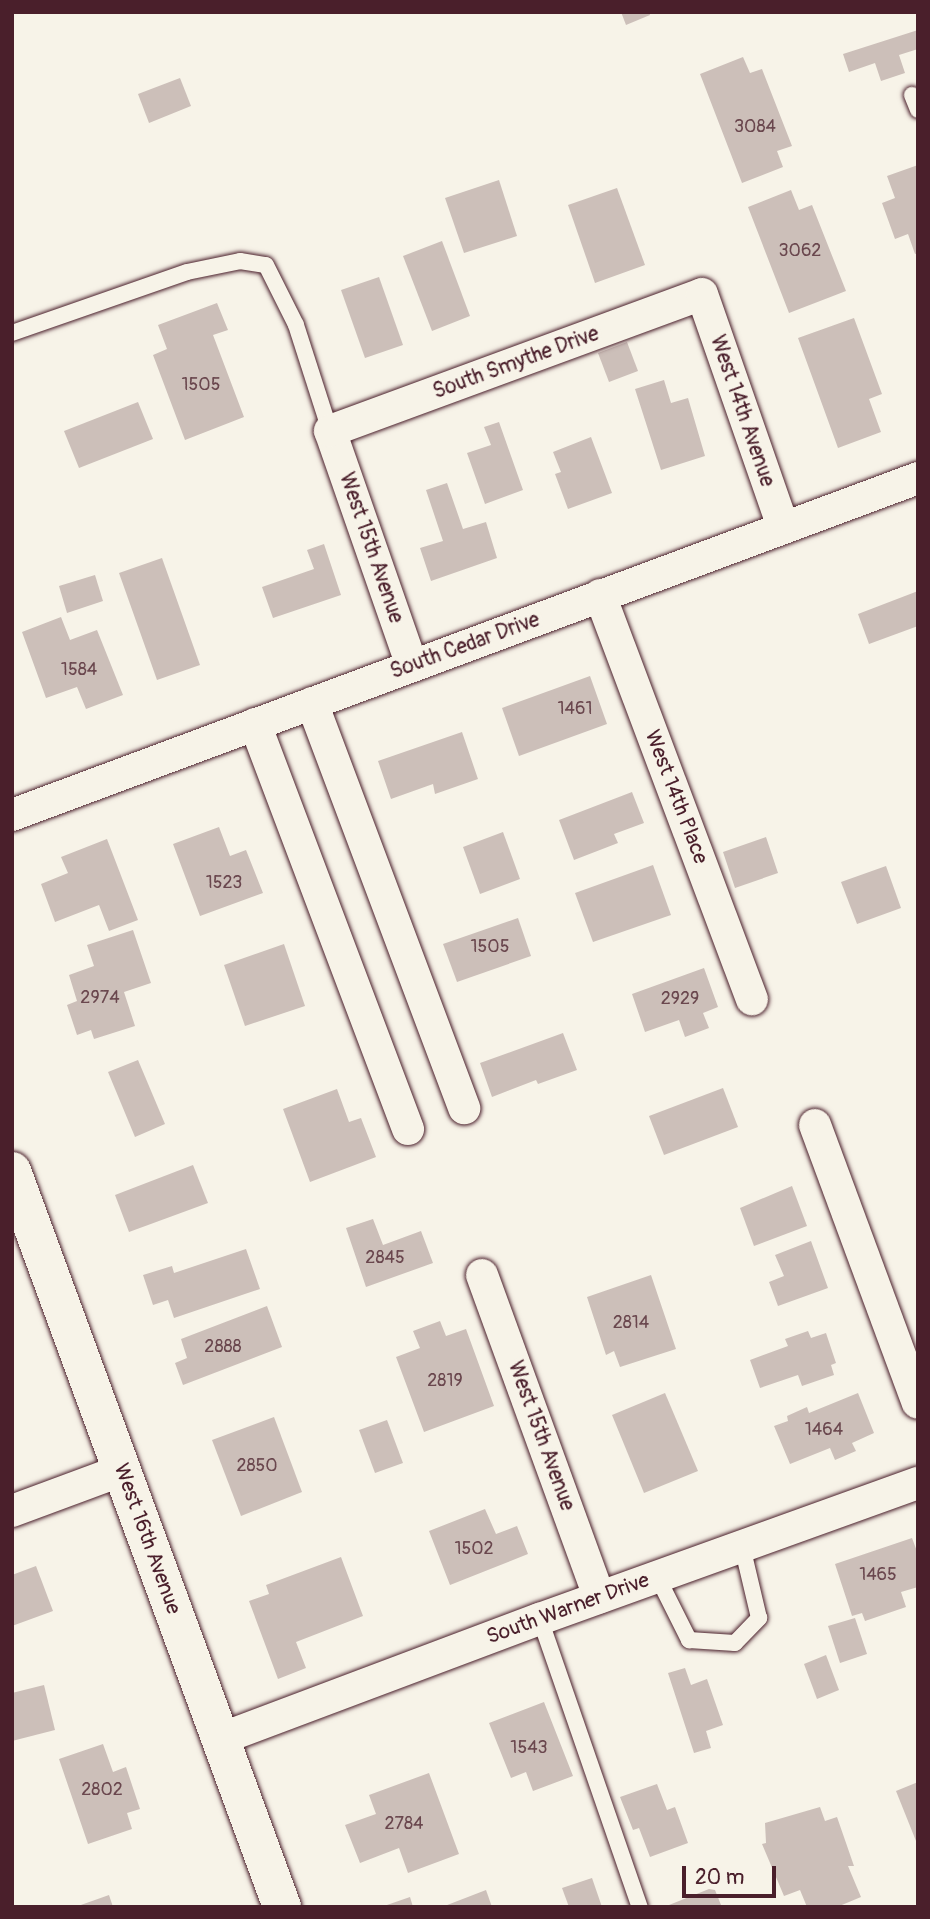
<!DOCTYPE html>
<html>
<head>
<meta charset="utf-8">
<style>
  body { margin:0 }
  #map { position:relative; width:930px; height:1919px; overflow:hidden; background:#f7f3e8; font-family:Pangolin,sans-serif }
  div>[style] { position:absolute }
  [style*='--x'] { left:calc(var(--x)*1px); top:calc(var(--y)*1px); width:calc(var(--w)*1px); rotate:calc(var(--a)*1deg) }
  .building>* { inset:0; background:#ccbfb9 }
  .roads { filter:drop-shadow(0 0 2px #4a1f2b) drop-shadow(0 0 2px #4a1f2b) }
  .lane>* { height:16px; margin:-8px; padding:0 8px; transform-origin:8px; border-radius:8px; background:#f7f3e8 }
  .street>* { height:32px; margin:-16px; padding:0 16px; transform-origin:16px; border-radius:16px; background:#f7f3e8 }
  .secondary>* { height:38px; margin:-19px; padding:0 19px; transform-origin:19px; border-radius:19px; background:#f7f3e8 }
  span { translate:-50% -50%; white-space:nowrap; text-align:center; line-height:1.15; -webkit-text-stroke:7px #f7f3e8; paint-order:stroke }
  .number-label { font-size:18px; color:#6a474e }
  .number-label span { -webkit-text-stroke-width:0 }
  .street-label { font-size:21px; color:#4a1f2b }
  .frame { position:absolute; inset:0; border:14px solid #4a1f2b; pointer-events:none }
  .scale { position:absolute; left:682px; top:1866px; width:94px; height:32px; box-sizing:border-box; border:4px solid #4a1f2b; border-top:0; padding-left:9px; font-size:21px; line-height:24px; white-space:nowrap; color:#4a1f2b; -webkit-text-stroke:5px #f7f3e8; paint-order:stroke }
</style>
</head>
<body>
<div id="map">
  <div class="building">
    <div style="clip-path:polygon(621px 12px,649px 12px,650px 15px,626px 25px)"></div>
    <div style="clip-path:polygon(918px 30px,918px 49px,899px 55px,905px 73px,881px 81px,875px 63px,849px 72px,843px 54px)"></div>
    <div style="clip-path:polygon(743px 57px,750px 73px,762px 69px,792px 146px,777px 151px,783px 167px,742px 183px,700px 74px)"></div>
    <div style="clip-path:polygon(180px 78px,191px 106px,149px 123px,138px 94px)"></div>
    <div style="clip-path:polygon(918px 165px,918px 253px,915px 254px,908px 234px,895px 239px,882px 203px,895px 198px,887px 176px)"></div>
    <div style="clip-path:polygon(499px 180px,517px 236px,464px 253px,445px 198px)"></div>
    <div style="clip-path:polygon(617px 188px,645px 265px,595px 283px,568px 205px)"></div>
    <div style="clip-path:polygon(791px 190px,799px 210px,812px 205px,846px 291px,789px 313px,748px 207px)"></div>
    <div style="clip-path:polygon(442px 241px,470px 316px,432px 331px,403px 256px)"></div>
    <div style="clip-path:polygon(379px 277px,403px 345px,365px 358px,341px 290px)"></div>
    <div style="clip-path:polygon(217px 303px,228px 330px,213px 335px,244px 417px,185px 440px,153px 355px,167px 349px,158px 325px)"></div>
    <div style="clip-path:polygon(854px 318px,882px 394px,869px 399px,881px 432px,838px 448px,798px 338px)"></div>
    <div style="clip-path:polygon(627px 342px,638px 371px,609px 382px,598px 353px)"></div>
    <div style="clip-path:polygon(664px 380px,671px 403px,688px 398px,705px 456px,661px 470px,635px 389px)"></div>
    <div style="clip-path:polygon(138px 402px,153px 439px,79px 468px,64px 431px)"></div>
    <div style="clip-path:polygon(499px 422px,523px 490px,485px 504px,467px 453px,491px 445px,484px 427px)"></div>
    <div style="clip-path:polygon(591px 437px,612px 493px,568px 509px,555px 474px,561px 472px,553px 452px)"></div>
    <div style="clip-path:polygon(447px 483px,463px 529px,486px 522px,497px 558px,431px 581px,420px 548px,443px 541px,426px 490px)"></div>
    <div style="clip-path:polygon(324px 544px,341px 595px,273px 618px,262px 587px,314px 569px,307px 550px)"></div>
    <div style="clip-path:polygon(162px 558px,200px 665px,157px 680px,119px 573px)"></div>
    <div style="clip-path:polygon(95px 575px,103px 601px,67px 613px,59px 586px)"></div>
    <div style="clip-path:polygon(918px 591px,918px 626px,869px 644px,858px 614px)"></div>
    <div style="clip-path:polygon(61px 617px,70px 640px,97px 630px,123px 695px,86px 709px,77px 687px,46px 698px,22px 632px)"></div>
    <div style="clip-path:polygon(590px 676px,607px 724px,519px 756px,502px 708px)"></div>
    <div style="clip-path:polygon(462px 732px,478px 779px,435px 794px,433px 784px,391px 799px,378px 761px)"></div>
    <div style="clip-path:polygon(632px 792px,644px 823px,614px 834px,618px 843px,574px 860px,559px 820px)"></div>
    <div style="clip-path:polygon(219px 827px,230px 856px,246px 850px,263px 893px,200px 916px,173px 844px)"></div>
    <div style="clip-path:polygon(503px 832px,520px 879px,480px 894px,463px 847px)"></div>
    <div style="clip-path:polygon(766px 837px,778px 873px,735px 888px,723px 852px)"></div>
    <div style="clip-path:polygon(107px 839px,138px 920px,109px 931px,99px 905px,55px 922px,41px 884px,68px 873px,61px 857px)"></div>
    <div style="clip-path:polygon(653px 865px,671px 915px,593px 942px,575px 893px)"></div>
    <div style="clip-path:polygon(886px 866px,901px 908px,857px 924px,841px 882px)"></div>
    <div style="clip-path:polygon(518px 918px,531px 956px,457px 982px,443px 944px)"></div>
    <div style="clip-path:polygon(133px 930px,151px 983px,124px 992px,135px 1026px,94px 1039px,91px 1030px,77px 1035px,67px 1005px,77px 1001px,69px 975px,94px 966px,87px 945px)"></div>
    <div style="clip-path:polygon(284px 944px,305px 1006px,245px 1026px,224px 965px)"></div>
    <div style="clip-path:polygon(704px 968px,718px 1007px,703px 1013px,709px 1028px,685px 1037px,679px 1020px,645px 1032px,632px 994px)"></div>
    <div style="clip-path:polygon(563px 1033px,577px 1070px,538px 1084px,536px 1080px,492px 1097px,480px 1063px)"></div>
    <div style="clip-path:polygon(138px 1060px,165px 1124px,135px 1137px,108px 1072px)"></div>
    <div style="clip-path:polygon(723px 1088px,738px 1127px,664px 1155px,649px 1116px)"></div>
    <div style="clip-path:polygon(337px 1089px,349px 1122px,361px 1118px,376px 1157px,310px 1182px,283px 1109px)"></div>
    <div style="clip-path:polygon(193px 1165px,208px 1203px,129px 1232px,115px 1195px)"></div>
    <div style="clip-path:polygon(792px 1186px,807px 1226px,754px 1246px,740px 1208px)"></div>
    <div style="clip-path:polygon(373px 1219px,383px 1245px,421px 1231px,433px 1263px,366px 1287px,346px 1228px)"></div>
    <div style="clip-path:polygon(811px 1241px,828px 1288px,778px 1306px,769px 1282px,784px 1276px,775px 1255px)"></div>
    <div style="clip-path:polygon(246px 1249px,260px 1289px,174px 1318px,168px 1300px,153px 1305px,143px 1275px,172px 1266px,174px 1273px)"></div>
    <div style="clip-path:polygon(651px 1275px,676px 1349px,620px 1367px,614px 1351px,606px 1355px,587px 1297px)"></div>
    <div style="clip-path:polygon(267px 1306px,282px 1347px,183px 1385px,175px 1363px,187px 1358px,181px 1339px)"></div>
    <div style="clip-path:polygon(440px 1321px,446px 1336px,466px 1329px,494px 1406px,424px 1432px,396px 1357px,420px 1348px,413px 1331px)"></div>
    <div style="clip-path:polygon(808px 1331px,811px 1338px,826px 1333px,836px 1363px,831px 1365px,834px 1375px,802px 1386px,798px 1375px,760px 1388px,750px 1360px,788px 1346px,785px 1339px)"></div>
    <div style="clip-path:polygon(665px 1393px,698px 1471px,644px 1493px,612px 1415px)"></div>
    <div style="clip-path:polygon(858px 1393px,874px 1433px,852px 1443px,856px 1451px,835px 1460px,830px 1448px,790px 1464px,774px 1426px,788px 1421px,787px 1416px,807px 1407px,809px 1413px)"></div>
    <div style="clip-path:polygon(274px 1417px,302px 1492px,241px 1516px,212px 1440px)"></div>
    <div style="clip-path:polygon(387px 1420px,403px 1463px,375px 1473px,359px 1430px)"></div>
    <div style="clip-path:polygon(485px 1509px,496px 1534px,517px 1526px,528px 1554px,450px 1585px,429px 1531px)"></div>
    <div style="clip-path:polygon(912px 1538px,918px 1554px,918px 1587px,901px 1592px,906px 1607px,865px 1621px,862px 1613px,852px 1616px,835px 1564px)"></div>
    <div style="clip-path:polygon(341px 1557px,363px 1616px,296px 1642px,306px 1668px,278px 1679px,249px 1601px,269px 1594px,266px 1585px)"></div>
    <div style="clip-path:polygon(36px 1566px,53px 1611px,12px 1626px,12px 1575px)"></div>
    <div style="clip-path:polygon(855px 1618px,867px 1654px,840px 1663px,828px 1626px)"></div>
    <div style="clip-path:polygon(826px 1655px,839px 1690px,817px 1699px,804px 1664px)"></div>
    <div style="clip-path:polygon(685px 1668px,691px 1685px,707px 1679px,723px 1725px,706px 1731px,711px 1748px,694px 1753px,668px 1673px)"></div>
    <div style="clip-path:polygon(44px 1685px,55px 1730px,12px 1741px,12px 1693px)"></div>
    <div style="clip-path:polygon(544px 1702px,573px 1776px,533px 1791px,526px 1772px,511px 1778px,489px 1723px)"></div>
    <div style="clip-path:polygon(103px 1744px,113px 1772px,126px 1767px,140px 1809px,127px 1813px,132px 1829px,88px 1844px,59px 1759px)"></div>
    <div style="clip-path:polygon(429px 1773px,459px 1854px,408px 1873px,399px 1848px,360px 1863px,345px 1825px,376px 1814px,369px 1795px)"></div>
    <div style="clip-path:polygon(918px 1782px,918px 1846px,896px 1791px)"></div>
    <div style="clip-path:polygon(657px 1784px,667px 1810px,675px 1807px,688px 1843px,650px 1857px,639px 1828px,633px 1830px,620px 1797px)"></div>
    <div style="clip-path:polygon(820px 1807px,825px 1821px,837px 1817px,854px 1866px,848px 1866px,861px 1897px,837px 1907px,807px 1907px,800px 1890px,784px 1896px,762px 1844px,766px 1843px,765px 1823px)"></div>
    <div style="clip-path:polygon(592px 1878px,602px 1907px,569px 1907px,562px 1888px)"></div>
    <div style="clip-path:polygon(709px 1889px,715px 1890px,721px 1905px,664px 1907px)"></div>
    <div style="clip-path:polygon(486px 1890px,492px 1907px,442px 1907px)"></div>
    <div style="clip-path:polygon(109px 1895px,113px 1907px,78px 1907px,78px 1906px)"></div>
    <div style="clip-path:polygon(410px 1897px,413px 1907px,384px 1907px,384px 1906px)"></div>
  </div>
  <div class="roads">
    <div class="lane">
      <div style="--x:912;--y:95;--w:16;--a:68"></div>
      <div style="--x:12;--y:333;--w:185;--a:-19.2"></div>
      <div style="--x:187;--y:272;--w:54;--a:-11.7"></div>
      <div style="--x:240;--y:261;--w:26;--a:9"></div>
      <div style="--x:266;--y:265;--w:67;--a:63.4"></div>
      <div style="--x:296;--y:325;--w:111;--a:72.2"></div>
      <div style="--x:657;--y:1576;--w:72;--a:63.4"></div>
      <div style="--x:689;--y:1640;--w:46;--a:3.7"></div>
      <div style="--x:735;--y:1643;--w:35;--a:-46"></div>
      <div style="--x:759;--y:1618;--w:74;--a:-103.3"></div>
      <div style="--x:540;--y:1619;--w:305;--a:70.9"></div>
    </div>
    <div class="street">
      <div style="--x:600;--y:595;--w:432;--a:69.4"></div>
      <div style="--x:412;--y:666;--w:249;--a:-109.2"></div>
      <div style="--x:330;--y:431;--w:396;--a:-20.2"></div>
      <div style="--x:702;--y:294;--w:247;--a:70.8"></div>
      <div style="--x:312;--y:703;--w:433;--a:69.4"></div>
      <div style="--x:255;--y:724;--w:433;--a:69.3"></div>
      <div style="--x:12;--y:815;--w:967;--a:-20.4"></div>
      <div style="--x:815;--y:1125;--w:296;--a:69.7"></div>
      <div style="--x:482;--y:1275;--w:343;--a:70"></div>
      <div style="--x:12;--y:1511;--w:117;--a:-20.4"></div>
      <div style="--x:220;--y:1739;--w:342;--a:-20.6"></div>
      <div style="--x:540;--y:1619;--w:402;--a:-19.8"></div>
    </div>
    <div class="secondary">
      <div style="--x:12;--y:1171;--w:784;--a:69.85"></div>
    </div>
  </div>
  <div class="number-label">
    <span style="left:755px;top:127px">3084</span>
    <span style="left:800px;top:251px">3062</span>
    <span style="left:201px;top:385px">1505</span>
    <span style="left:79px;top:670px">1584</span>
    <span style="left:575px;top:709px">1461</span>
    <span style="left:224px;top:883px">1523</span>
    <span style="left:490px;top:947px">1505</span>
    <span style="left:100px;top:998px">2974</span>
    <span style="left:680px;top:999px">2929</span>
    <span style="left:385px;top:1258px">2845</span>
    <span style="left:631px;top:1323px">2814</span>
    <span style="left:223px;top:1347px">2888</span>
    <span style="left:445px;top:1381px">2819</span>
    <span style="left:824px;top:1430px">1464</span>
    <span style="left:257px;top:1466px">2850</span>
    <span style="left:474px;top:1549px">1502</span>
    <span style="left:878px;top:1575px">1465</span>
    <span style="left:529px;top:1748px">1543</span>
    <span style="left:102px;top:1790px">2802</span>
    <span style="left:404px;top:1824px">2784</span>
  </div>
  <div class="street-label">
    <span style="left:516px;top:363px;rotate:-20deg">South Smythe Drive</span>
    <span style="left:742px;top:411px;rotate:71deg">West 14th Avenue</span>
    <span style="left:371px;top:548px;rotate:71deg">West 15th Avenue</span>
    <span style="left:465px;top:646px;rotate:-20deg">South Cedar Drive</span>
    <span style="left:676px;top:797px;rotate:69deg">West 14th Place</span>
    <span style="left:541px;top:1436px;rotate:70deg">West 15th Avenue</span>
    <span style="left:147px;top:1539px;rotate:70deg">West 16th Avenue</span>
    <span style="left:568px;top:1609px;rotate:-20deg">South Warner Drive</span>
  </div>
  <div class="frame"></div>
  <div class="scale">20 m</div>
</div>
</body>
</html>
